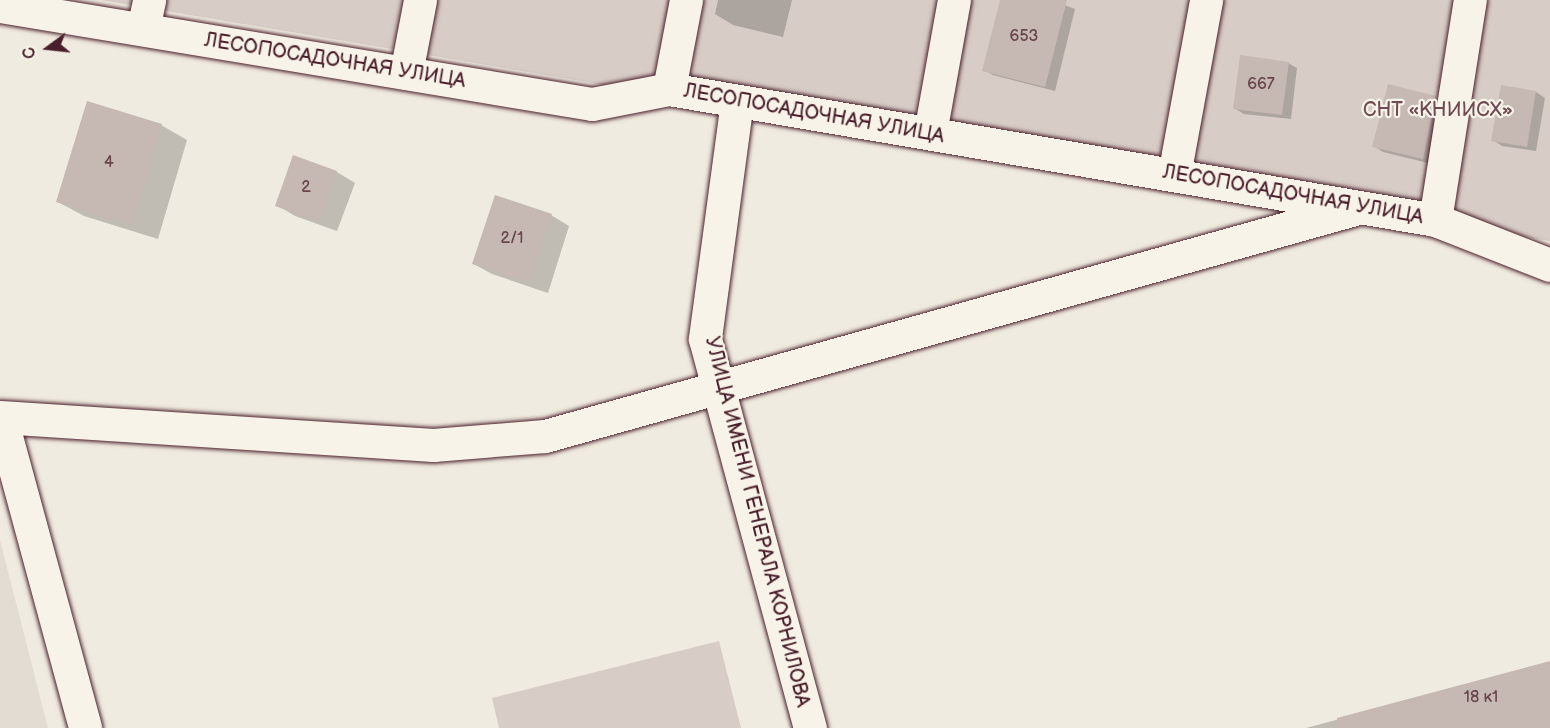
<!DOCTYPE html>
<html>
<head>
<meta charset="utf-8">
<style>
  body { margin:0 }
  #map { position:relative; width:1550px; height:728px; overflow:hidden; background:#f0ebe0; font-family:"Balsamiq Sans",sans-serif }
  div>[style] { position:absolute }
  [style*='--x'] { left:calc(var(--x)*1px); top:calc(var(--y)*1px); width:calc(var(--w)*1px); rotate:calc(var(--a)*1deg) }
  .built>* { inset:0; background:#e3dcd2 }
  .green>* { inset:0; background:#d8cdc6 }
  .shadow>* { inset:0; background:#0003 }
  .building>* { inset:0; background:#c6b8b3 }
  .roads { filter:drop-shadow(0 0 2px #4a1f2b) drop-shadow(0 0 2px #4a1f2b) }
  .minor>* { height:33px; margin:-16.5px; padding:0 16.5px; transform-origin:16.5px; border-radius:16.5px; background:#f7f3e8 }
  span { translate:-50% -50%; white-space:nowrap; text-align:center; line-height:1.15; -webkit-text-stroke:4.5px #f7f3e8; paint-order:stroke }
  .number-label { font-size:16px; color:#69454d }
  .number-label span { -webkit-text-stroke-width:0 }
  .street-label { font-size:20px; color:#4a1f2b }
  .park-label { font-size:20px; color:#6e4a52 }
  .north { position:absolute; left:18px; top:18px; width:60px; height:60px; -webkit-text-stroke:4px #f7f3e8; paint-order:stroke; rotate:255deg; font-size:16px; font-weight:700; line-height:24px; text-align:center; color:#4a1f2b }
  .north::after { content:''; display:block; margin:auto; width:21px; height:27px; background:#4a1f2b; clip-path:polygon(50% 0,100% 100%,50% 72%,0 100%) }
</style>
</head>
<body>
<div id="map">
  <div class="built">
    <div style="clip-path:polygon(0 540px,48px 728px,0 728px)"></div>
  </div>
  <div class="green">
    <div style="clip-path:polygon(101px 0,1550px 0,1550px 241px,610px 86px)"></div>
    <div style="clip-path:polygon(719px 641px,741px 728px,499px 728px,492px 698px)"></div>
  </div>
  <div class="shadow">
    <div style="clip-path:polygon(718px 0,792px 0,783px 37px,733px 25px,715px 14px)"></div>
    <div style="clip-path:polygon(1001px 0,1051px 0,1075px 9px,1055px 91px,993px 75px,984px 70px)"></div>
    <div style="clip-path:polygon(1288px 63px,1297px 68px,1291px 119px,1244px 114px,1234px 108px)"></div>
    <div style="clip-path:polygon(1536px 92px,1545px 98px,1536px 151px,1502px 146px,1493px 140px)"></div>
    <div style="clip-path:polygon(1435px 98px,1444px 103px,1432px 164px,1383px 152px,1374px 146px)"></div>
    <div style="clip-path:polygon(161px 125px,187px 140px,158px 239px,84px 216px,58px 202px)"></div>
    <div style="clip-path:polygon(294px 157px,337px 172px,355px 183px,337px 231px,295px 216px,277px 205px)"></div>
    <div style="clip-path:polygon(551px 215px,569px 226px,548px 293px,492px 274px,474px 264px)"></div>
    <div style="clip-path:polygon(1548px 663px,1550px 728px,1306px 728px)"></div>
  </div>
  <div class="building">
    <div style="clip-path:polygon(1000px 0,1067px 0,1045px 87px,982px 71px)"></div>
    <div style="clip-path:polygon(1240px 55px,1289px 62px,1282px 115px,1233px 109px)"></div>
    <div style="clip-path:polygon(1388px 84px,1436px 96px,1423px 159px,1372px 147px)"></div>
    <div style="clip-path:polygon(1501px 85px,1536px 91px,1527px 147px,1491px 141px)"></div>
    <div style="clip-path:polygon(87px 101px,162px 124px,132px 225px,56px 202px)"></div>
    <div style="clip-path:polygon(293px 155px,337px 171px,319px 222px,275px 206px)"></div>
    <div style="clip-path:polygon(495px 195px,552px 214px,529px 283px,472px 264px)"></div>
    <div style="clip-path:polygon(1550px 661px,1550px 728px,1338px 728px,1337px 718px)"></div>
  </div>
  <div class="roads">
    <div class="minor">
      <div style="--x:0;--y:6;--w:600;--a:9.4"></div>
      <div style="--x:592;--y:104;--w:78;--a:-11"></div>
      <div style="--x:669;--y:89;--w:777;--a:9.7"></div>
      <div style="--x:1435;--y:220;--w:123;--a:21.4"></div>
      <div style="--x:143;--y:29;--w:30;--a:-78"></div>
      <div style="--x:406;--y:73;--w:74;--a:-79.1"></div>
      <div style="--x:669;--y:89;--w:91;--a:-79.2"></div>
      <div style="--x:737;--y:101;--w:240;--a:97.7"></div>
      <div style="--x:705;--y:339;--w:403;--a:74.9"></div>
      <div style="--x:930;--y:133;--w:135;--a:-79.8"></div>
      <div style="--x:1174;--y:175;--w:178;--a:-79.6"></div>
      <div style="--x:1435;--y:220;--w:223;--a:-81"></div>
      <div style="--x:0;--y:417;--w:434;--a:3.7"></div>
      <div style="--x:433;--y:445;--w:112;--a:-4.6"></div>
      <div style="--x:545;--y:436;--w:841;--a:-15.66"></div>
      <div style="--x:1;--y:418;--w:321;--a:74.8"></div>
    </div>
  </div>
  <div class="number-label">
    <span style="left:1024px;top:37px">653</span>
    <span style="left:1261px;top:85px">667</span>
    <span style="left:109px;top:163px">4</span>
    <span style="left:306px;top:188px">2</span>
    <span style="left:512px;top:239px">2/1</span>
    <span style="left:1481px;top:698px">18 к1</span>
  </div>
  <div class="street-label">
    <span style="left:335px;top:61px;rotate:9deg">ЛЕСОПОСАДОЧНАЯ УЛИЦА</span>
    <span style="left:814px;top:114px;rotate:10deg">ЛЕСОПОСАДОЧНАЯ УЛИЦА</span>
    <span style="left:1293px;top:195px;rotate:10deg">ЛЕСОПОСАДОЧНАЯ УЛИЦА</span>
    <span style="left:757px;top:522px;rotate:76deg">УЛИЦА ИМЕНИ ГЕНЕРАЛА КОРНИЛОВА</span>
  </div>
  <div class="park-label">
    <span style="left:1438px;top:110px">СНТ «КНИИСХ»</span>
  </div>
  <div class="north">С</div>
</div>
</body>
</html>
